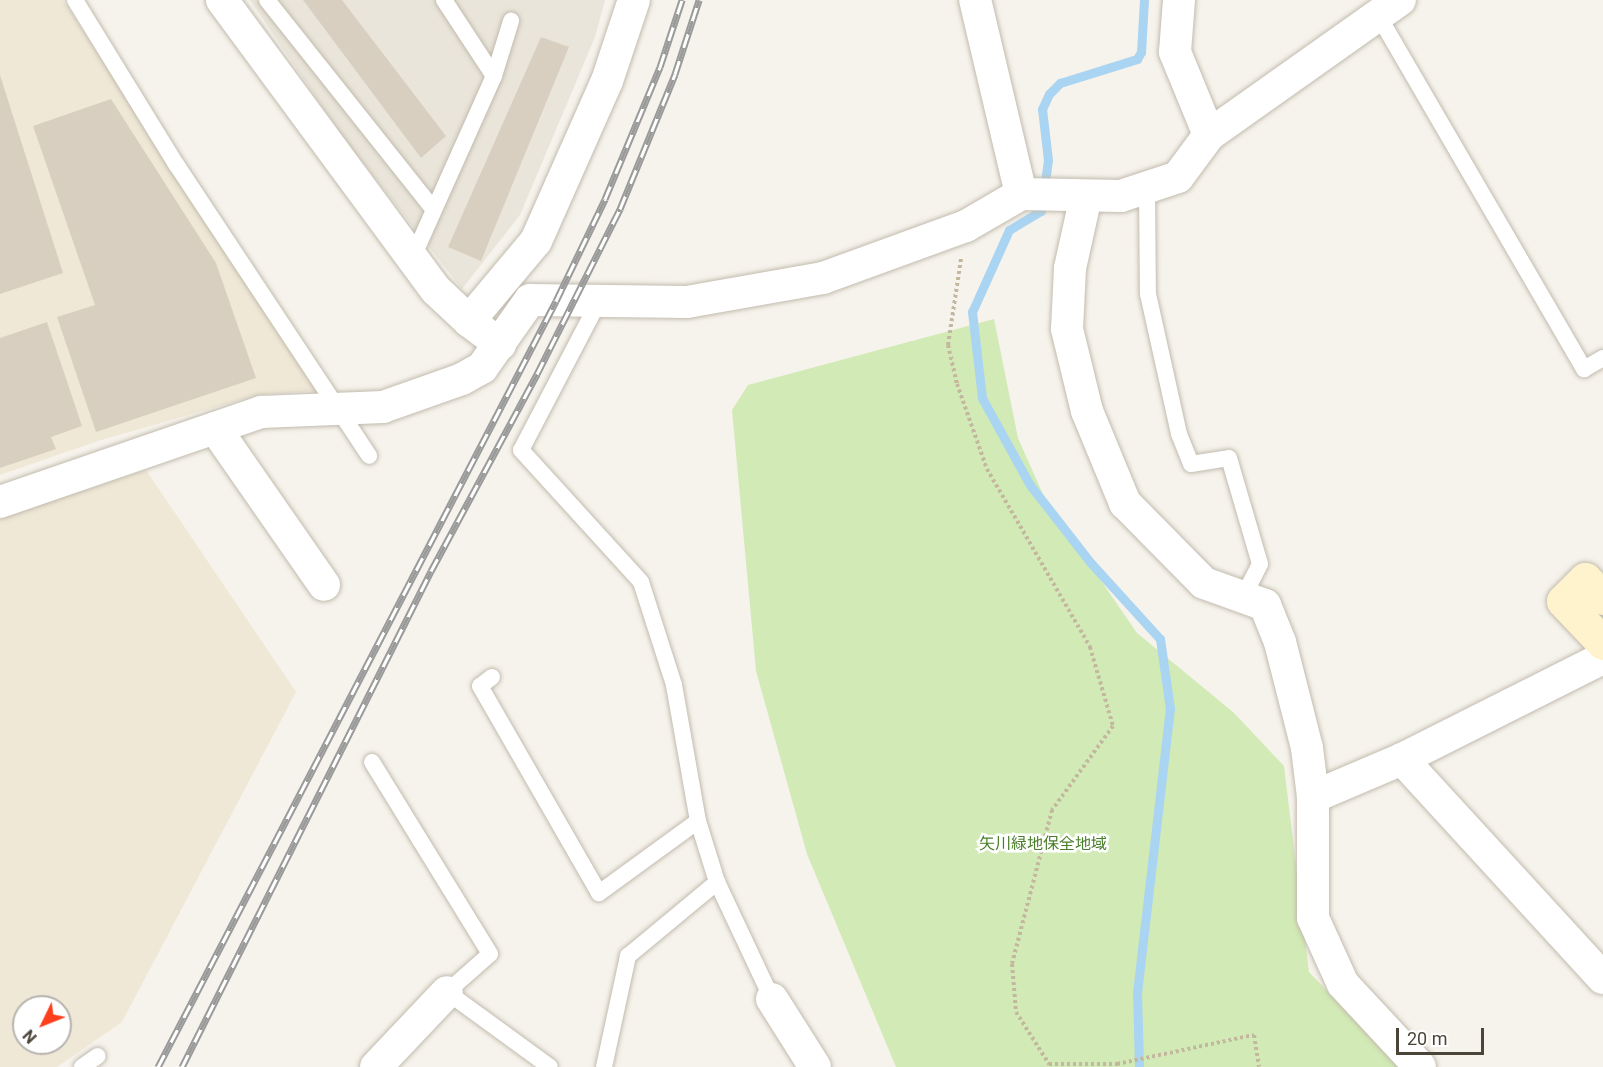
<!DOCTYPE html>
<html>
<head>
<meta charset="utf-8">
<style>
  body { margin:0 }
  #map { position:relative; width:1603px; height:1067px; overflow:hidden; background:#f6f3ec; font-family:Roboto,"Noto Sans JP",sans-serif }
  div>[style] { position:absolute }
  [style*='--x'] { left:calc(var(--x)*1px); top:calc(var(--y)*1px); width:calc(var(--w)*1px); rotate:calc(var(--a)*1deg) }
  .residential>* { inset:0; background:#eae5da }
  .education>* { inset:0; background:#efe8d6 }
  .green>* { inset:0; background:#d2eab5 }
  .stream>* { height:9px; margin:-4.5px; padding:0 4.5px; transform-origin:4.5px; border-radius:4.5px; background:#a9d4f2 }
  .building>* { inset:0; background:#d8cfc1 }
  .path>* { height:4px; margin-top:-2px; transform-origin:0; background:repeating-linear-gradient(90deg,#c4b79f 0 3px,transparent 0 6px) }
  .roads { filter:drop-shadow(0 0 2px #c2bbae) drop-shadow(0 0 2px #c2bbae) }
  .lane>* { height:16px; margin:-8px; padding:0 8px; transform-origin:8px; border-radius:8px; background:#fff }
  .street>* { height:32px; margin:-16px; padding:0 16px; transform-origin:16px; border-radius:16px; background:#fff }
  .secondary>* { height:33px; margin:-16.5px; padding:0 16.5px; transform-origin:16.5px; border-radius:16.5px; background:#fff3cd }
  .rail>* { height:7px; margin-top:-3.5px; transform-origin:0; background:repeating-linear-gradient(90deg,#fff 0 14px,#9a9a9a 0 28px); box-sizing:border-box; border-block:2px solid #9a9a9a }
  span { translate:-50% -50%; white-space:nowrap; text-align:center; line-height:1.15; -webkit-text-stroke:5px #fff; paint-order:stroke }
  .park-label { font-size:16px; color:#4a7f2a }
  .north { position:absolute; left:12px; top:995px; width:60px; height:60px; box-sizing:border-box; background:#fff; border:2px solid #b7b4b0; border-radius:50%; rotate:227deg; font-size:16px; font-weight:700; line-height:24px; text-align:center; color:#4b4439 }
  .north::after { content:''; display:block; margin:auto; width:21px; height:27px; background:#fc3f1d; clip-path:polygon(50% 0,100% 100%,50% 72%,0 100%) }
  .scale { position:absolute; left:1396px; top:1028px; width:88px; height:27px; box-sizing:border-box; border:3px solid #4b4439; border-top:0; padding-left:8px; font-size:18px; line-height:21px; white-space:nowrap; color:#4b4439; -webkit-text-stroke:4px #fff; paint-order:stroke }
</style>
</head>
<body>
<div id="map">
  <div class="residential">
    <div style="clip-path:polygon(250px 0,605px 0,595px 37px,520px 215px,462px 289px,342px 136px)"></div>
  </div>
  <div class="education">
    <div style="clip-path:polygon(0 0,63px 0,317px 391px,261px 394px,98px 441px,0 475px)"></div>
    <div style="clip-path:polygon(evenodd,146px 470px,296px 692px,122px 1022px,57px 1067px,0 1067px,0 518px,146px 470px,24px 1007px,60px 1007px,60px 1043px,24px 1043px,24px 1007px)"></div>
  </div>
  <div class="green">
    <div style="clip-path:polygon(994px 319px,1018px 438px,1045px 499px,1137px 633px,1233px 712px,1284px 766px,1309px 972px,1400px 1067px,896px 1067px,807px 854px,756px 671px,732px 410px,748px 385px)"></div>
  </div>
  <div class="stream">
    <div style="--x:1139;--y:1067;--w:74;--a:-91.5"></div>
    <div style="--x:1137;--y:993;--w:286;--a:-83.4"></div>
    <div style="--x:1170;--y:709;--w:71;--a:-98.1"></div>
    <div style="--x:1160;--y:639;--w:104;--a:-132.3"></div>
    <div style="--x:1090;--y:562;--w:98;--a:-127.9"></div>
    <div style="--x:1030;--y:485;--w:99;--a:-118.9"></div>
    <div style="--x:982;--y:398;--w:87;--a:-96.6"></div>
    <div style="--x:972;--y:312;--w:90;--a:-65.7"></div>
    <div style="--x:1009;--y:230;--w:37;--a:-31"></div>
    <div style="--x:1041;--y:211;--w:51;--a:-82.2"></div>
    <div style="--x:1048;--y:160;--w:51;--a:-96.7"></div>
    <div style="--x:1042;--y:109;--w:17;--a:-65"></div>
    <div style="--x:1049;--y:94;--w:16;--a:-45"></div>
    <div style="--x:1060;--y:83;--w:81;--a:-17.3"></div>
    <div style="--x:1137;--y:59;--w:8;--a:-60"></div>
    <div style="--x:1141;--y:52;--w:52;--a:-86.7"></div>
  </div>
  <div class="building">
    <div style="clip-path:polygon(303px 0,342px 0,446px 136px,421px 158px)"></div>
    <div style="clip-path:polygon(541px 37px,569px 47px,481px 261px,448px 247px)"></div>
    <div style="clip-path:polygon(0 75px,63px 273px,0 294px)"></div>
    <div style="clip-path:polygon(111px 99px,216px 263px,256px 378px,96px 432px,57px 317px,95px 305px,33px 126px)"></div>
    <div style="clip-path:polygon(47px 322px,82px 426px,51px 437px,56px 449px,0 468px,0 338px)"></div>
  </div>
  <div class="path">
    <div style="--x:961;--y:259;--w:87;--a:98.6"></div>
    <div style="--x:948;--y:345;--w:40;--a:77"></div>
    <div style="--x:957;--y:384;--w:90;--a:70.6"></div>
    <div style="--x:987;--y:469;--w:206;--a:59.9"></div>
    <div style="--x:1090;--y:647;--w:82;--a:73.8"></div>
    <div style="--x:1113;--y:726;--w:104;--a:126"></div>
    <div style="--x:1052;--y:810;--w:159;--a:104.6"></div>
    <div style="--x:1012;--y:964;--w:48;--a:85.2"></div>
    <div style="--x:1016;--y:1012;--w:62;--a:57.6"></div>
    <div style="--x:1049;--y:1064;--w:68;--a:0"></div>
    <div style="--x:1117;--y:1064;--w:140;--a:-12"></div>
    <div style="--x:1254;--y:1035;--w:32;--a:81"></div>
  </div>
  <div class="roads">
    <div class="lane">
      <div style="--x:75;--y:0;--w:193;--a:58.4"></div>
      <div style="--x:176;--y:164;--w:350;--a:56.5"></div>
      <div style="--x:267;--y:0;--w:267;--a:51.5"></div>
      <div style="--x:444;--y:0;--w:91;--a:56.7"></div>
      <div style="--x:1378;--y:15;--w:410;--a:59.8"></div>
      <div style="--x:1584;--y:369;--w:22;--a:-30"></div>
      <div style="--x:1147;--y:187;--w:107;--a:89.5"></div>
      <div style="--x:1148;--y:294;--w:143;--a:77.5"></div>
      <div style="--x:1179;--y:434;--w:32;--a:68"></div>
      <div style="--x:1191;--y:464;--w:38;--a:-9"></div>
      <div style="--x:1229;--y:458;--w:110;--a:73.7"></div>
      <div style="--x:1260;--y:564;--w:39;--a:117"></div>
      <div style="--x:413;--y:257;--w:198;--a:-65.9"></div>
      <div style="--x:494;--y:76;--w:58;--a:-72.8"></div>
      <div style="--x:599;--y:301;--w:168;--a:117.6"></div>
      <div style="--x:521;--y:450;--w:178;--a:47.7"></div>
      <div style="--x:641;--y:582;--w:108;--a:72.2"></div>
      <div style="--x:674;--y:685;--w:138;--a:80"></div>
      <div style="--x:698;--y:821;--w:64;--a:72.7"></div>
      <div style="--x:717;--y:882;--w:129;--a:64.8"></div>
      <div style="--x:492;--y:677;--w:15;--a:143"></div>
      <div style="--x:480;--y:686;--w:239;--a:60.1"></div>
      <div style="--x:599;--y:893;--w:122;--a:-36"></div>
      <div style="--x:372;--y:762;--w:225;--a:58.4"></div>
      <div style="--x:490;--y:954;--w:57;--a:138.5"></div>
      <div style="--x:447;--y:992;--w:127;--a:36.1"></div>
      <div style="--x:82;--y:1067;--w:19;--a:-35"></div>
      <div style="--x:604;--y:1067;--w:114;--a:-77.8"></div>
      <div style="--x:628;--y:956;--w:116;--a:-39.7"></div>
    </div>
    <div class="street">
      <div style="--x:222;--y:0;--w:360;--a:53.6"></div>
      <div style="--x:436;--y:290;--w:45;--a:43.2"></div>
      <div style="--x:469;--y:321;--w:39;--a:37"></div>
      <div style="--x:1209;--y:135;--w:234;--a:-35.3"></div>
      <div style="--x:1021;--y:194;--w:100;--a:1.1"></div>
      <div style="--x:1121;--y:196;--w:60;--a:-18.4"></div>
      <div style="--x:1178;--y:177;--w:52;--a:-53.6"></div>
      <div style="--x:1209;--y:135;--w:90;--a:-112.3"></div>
      <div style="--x:1175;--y:52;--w:52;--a:-85.6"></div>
      <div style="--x:1086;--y:196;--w:74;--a:102.5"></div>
      <div style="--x:1070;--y:268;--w:61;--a:92.8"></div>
      <div style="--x:1067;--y:329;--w:84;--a:76.3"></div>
      <div style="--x:1087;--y:411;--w:100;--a:67.6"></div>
      <div style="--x:1125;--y:503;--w:112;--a:45.4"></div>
      <div style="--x:1204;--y:583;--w:65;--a:19.8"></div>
      <div style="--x:1265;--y:605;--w:40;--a:68"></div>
      <div style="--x:1280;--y:642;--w:109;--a:75.7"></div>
      <div style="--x:1307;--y:748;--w:49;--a:83"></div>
      <div style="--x:1313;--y:797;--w:121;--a:90"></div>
      <div style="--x:1313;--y:918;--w:72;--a:65.6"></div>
      <div style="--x:1343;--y:984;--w:113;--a:47.1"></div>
      <div style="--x:469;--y:321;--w:104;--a:-50.1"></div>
      <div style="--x:536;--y:241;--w:175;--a:-66.1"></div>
      <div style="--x:607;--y:81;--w:85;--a:-71.6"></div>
      <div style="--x:215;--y:428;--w:191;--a:55.2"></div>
      <div style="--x:0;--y:502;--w:276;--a:-19"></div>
      <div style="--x:261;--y:412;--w:122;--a:-2.3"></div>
      <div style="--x:383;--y:407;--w:84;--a:-19.5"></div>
      <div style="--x:462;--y:379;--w:23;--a:-29"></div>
      <div style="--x:482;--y:368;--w:83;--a:-54.8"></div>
      <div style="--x:530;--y:300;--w:157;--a:0.7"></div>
      <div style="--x:687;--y:302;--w:138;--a:-10"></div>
      <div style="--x:823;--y:278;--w:152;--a:-20"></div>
      <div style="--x:966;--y:226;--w:64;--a:-30.2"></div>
      <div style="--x:1021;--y:194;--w:199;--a:-103.3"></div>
      <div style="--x:1402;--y:759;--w:297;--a:47.5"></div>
      <div style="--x:1313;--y:797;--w:97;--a:-23.1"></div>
      <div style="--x:1402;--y:759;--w:225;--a:-26.7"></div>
      <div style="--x:772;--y:999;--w:80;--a:57.7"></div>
      <div style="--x:376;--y:1067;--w:103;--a:-46.6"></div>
    </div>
    <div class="secondary">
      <div style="--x:1603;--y:598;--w:26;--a:-133"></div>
      <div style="--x:1585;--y:579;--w:31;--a:135"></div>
      <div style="--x:1563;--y:601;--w:58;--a:46.4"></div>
    </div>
  </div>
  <div class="rail">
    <div style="--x:158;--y:1067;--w:863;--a:-62.54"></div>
    <div style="--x:556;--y:301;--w:113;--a:-64.3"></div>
    <div style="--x:605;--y:199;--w:143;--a:-67.4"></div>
    <div style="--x:660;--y:67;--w:71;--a:-71.8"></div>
    <div style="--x:182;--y:1067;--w:555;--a:-63.34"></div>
    <div style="--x:431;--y:571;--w:224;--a:-61.7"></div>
    <div style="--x:537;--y:374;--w:185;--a:-63.3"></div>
    <div style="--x:620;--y:209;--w:146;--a:-67.8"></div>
    <div style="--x:675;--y:74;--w:78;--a:-72"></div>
  </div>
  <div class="park-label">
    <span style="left:1043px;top:844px">矢川緑地保全地域</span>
  </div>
  <div class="north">N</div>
  <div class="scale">20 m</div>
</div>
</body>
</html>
